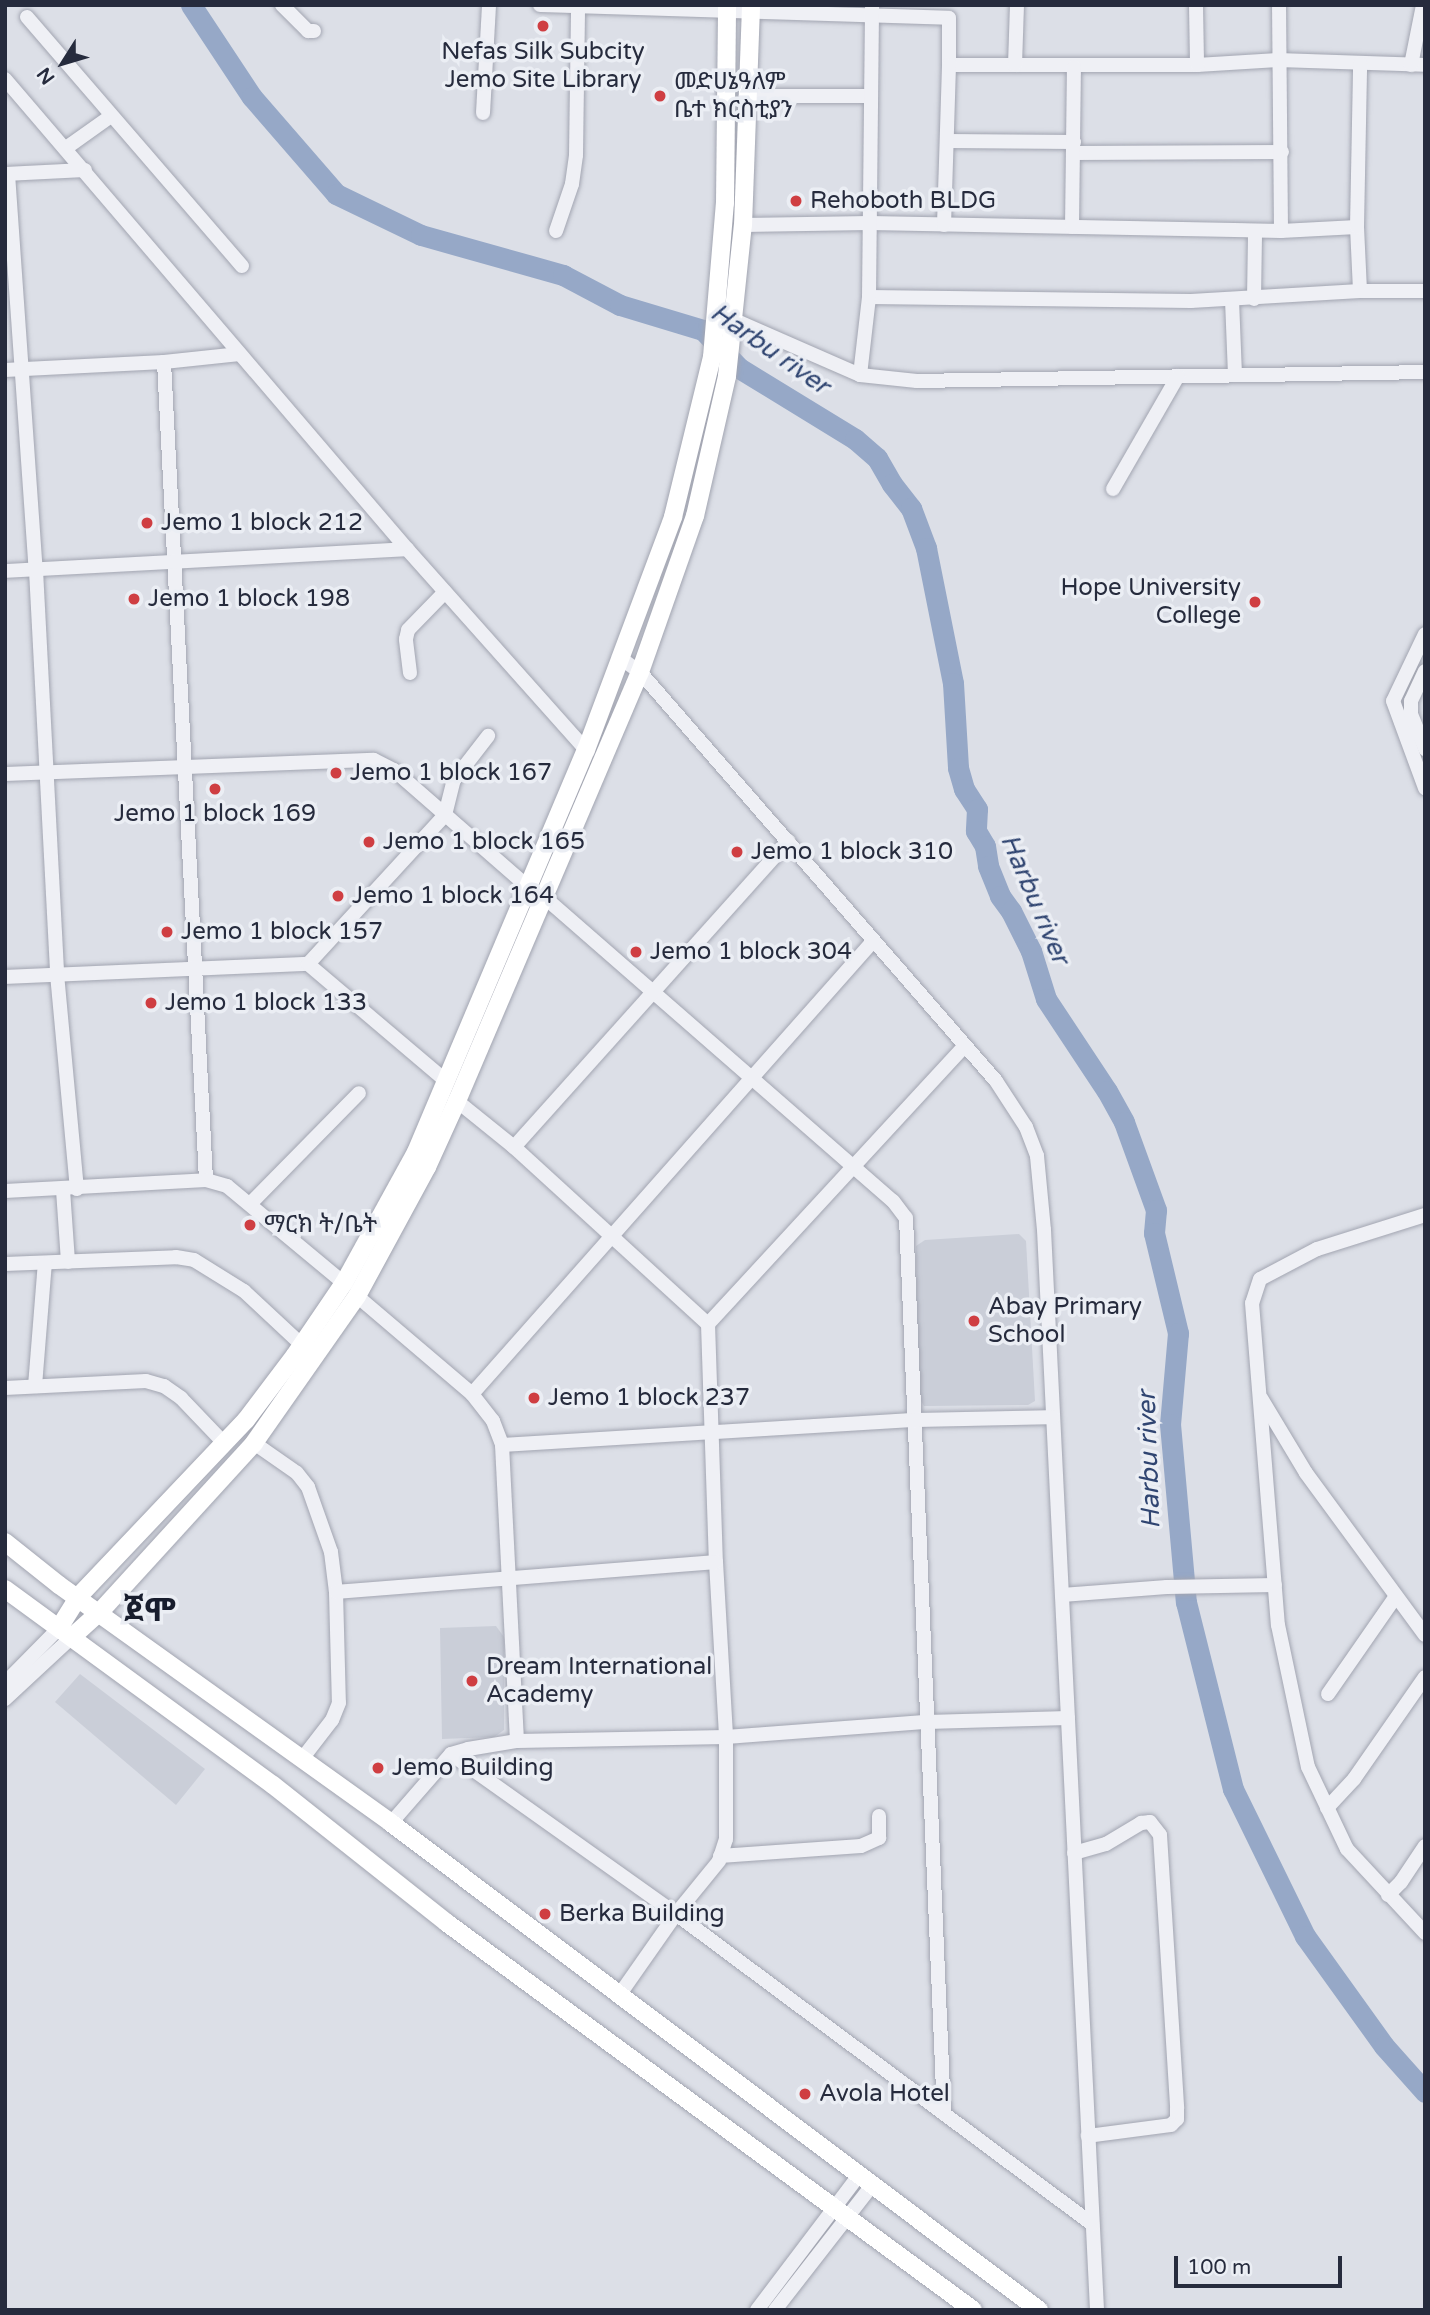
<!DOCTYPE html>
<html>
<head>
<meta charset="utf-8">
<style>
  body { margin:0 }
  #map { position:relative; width:1430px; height:2315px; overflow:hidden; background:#dcdfe7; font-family:"Varela Round","Noto Sans Ethiopic",sans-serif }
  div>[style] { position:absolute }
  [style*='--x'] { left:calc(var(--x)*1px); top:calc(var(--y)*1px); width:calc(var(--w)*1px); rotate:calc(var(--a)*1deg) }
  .built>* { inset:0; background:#caced8 }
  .river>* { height:21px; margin:-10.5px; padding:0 10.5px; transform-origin:10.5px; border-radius:10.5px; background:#96a8c7 }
  .roads { filter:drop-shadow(0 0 2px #a2a5b1) drop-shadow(0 0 2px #a2a5b1) }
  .minor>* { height:14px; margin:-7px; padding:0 7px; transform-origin:7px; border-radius:7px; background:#eff0f5 }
  .major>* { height:18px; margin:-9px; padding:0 9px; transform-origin:9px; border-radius:9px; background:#fff }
  .dots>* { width:19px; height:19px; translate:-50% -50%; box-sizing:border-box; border:4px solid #ebeef4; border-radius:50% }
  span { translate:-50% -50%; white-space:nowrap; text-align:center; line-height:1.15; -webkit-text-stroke:7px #ebeef4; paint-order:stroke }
  .poi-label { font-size:24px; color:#262b3d }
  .left { translate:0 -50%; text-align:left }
  .right { translate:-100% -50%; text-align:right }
  .water-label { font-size:26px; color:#304571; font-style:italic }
  .district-label { font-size:32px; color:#181d2d; font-weight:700 }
  .frame { position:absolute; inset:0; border:7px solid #262b3d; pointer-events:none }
  .north { position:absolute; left:28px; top:28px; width:70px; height:70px; -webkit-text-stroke:5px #ebeef4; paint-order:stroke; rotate:233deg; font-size:19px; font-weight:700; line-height:28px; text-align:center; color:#262b3d }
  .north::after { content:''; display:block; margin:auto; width:24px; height:32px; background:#262b3d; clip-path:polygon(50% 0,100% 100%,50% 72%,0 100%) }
  .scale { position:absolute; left:1174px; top:2256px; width:168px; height:32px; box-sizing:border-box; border:4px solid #262b3d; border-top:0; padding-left:9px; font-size:21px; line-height:24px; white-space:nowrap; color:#262b3d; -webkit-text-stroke:5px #ebeef4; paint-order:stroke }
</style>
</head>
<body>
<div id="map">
  <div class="built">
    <div style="clip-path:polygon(1019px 1234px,1026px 1241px,1035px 1401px,1028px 1405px,924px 1406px,918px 1396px,916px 1246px,925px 1240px)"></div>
    <div style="clip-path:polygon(496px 1626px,504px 1637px,504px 1730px,494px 1737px,442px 1739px,440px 1628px)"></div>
    <div style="clip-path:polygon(80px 1674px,205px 1769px,176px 1805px,55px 1702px)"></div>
  </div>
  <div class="river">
    <div style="--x:191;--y:5;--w:110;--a:56.5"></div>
    <div style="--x:252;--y:97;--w:128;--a:49.1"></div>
    <div style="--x:336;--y:194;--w:94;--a:25.8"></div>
    <div style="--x:421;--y:235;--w:148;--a:15.7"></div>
    <div style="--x:563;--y:275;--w:64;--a:27.8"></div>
    <div style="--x:620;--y:305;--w:87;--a:16.8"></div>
    <div style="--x:703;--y:330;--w:52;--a:46.5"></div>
    <div style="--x:739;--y:368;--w:136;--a:31.5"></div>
    <div style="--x:855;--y:439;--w:29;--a:41"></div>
    <div style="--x:877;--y:458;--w:30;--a:60"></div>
    <div style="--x:892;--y:484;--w:31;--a:52"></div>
    <div style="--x:911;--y:508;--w:43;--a:69.4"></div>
    <div style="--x:926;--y:548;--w:138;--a:78.7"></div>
    <div style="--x:953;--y:683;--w:85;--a:86.6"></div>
    <div style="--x:958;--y:768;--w:22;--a:74"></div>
    <div style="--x:964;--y:789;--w:24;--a:57"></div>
    <div style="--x:977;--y:809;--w:22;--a:93"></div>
    <div style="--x:976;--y:831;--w:17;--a:59"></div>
    <div style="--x:985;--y:846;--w:20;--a:81"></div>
    <div style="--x:988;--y:866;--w:32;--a:68"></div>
    <div style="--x:1000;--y:896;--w:19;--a:54"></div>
    <div style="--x:1011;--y:911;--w:45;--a:63.4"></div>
    <div style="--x:1031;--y:951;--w:50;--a:72.6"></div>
    <div style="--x:1046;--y:999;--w:110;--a:56.5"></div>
    <div style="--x:1107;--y:1091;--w:35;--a:61"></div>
    <div style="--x:1124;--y:1122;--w:94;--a:70"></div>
    <div style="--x:1156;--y:1210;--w:23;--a:95"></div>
    <div style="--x:1154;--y:1233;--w:103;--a:76.5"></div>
    <div style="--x:1178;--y:1333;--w:91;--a:95"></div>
    <div style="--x:1170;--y:1424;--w:179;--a:84.9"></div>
    <div style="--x:1186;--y:1602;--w:193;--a:75.9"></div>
    <div style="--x:1233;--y:1789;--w:164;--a:63.9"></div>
    <div style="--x:1305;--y:1936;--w:135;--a:54.3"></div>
    <div style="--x:1384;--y:2046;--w:62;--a:48.3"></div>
  </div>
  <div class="roads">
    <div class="minor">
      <div style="--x:282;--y:5;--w:37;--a:45"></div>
      <div style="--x:308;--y:31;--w:6;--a:0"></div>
      <div style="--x:540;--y:5;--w:409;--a:1.8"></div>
      <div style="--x:949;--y:18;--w:47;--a:90"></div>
      <div style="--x:949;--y:65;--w:248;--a:0"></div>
      <div style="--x:1197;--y:65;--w:81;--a:-3.5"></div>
      <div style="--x:1278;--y:60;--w:147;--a:1.9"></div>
      <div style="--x:1196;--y:5;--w:60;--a:89"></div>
      <div style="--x:27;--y:17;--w:329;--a:49.2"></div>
      <div style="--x:1015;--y:65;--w:60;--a:-88.1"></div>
      <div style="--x:1411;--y:65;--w:61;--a:-78.7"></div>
      <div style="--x:5;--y:79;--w:618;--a:49.46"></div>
      <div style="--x:407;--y:549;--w:269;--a:48.3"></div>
      <div style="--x:748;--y:96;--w:123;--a:0"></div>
      <div style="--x:483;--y:113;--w:108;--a:-86.8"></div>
      <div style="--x:947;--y:141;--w:127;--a:0.5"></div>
      <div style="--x:66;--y:148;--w:55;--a:-35.4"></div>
      <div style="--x:1073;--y:153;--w:209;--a:-0.3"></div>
      <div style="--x:5;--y:174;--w:80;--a:-2.9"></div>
      <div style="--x:8;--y:174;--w:397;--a:86"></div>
      <div style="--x:36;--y:570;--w:405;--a:87"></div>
      <div style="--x:57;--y:974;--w:216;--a:84.7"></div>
      <div style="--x:743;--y:225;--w:127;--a:-0.9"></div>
      <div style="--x:870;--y:223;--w:411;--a:1.1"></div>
      <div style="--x:1281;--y:231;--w:226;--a:-90.5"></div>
      <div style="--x:944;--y:225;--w:160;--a:-88.2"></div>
      <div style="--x:1072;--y:227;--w:160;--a:-89.3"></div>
      <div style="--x:1357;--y:227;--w:64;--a:87.3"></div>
      <div style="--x:556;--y:231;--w:50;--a:-71.2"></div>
      <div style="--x:572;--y:184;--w:29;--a:-82"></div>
      <div style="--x:576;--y:155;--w:147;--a:-89.2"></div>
      <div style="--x:1281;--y:231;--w:76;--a:-3"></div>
      <div style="--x:1357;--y:227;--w:163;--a:-88.9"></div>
      <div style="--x:869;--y:297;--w:322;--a:0.7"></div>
      <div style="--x:1191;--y:301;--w:169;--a:-3.4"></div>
      <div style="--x:1360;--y:291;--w:65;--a:0"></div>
      <div style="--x:1254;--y:299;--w:67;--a:-89.1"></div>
      <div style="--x:1232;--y:300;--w:75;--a:87.7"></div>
      <div style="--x:725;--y:316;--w:147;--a:23.6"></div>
      <div style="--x:860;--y:375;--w:57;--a:6"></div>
      <div style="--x:917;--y:381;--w:508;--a:-1.01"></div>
      <div style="--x:164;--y:362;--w:819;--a:87.06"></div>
      <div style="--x:5;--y:370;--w:159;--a:-2.9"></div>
      <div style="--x:164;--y:362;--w:76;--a:-6"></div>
      <div style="--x:860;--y:375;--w:79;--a:-83.4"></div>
      <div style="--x:869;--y:297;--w:292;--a:-89.4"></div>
      <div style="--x:1113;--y:489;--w:130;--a:-60.1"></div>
      <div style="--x:5;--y:571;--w:403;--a:-3.1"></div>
      <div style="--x:1425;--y:634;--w:74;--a:115.5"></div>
      <div style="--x:1393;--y:701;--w:93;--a:69.8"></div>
      <div style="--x:619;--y:657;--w:26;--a:36"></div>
      <div style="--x:640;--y:672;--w:542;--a:48.96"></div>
      <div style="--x:996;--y:1081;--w:55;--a:56.9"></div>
      <div style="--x:1026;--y:1127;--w:31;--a:69"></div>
      <div style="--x:1037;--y:1156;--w:74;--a:84.6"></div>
      <div style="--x:1044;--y:1230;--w:1081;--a:87.19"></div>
      <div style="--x:1425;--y:671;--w:33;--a:115"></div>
      <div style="--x:1411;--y:701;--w:13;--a:90"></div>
      <div style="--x:1411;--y:714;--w:38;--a:68"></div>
      <div style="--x:410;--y:673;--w:34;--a:-97"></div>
      <div style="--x:406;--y:639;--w:9;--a:-77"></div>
      <div style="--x:408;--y:630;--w:53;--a:-45.8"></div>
      <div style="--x:5;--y:774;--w:369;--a:-2.2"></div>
      <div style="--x:374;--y:760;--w:22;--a:27"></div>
      <div style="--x:394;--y:770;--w:176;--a:41.1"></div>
      <div style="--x:543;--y:896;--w:464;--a:41.1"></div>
      <div style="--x:893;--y:1201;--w:21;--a:53"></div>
      <div style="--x:906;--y:1218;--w:896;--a:87.57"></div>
      <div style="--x:308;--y:964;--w:202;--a:-47.4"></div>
      <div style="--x:445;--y:815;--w:36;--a:-76"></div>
      <div style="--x:454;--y:780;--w:56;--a:-52.3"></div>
      <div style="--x:5;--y:977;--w:303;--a:-2.5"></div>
      <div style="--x:308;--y:964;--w:180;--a:40.3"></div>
      <div style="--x:457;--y:1101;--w:73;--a:38.9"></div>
      <div style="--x:514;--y:1147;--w:263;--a:42.4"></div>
      <div style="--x:708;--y:1324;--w:238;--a:88.1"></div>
      <div style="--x:716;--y:1562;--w:175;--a:86.7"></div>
      <div style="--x:726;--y:1737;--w:102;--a:90"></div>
      <div style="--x:726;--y:1839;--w:23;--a:108"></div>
      <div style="--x:719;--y:1861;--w:68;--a:129.1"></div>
      <div style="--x:676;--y:1914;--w:519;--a:36.69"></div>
      <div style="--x:514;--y:1147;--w:411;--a:-48.1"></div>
      <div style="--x:63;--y:1190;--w:72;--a:86"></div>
      <div style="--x:5;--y:1191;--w:201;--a:-3.1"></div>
      <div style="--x:206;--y:1180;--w:22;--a:16"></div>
      <div style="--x:227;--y:1186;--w:152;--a:39.7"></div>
      <div style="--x:251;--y:1203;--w:154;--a:-45.5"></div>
      <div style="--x:1425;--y:1215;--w:113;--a:162.5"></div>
      <div style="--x:1317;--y:1249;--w:64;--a:152.2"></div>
      <div style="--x:1260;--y:1279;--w:25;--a:108"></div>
      <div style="--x:1252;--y:1303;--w:323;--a:85.4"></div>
      <div style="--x:1278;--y:1625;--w:145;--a:78.1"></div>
      <div style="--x:1308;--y:1767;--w:91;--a:64.6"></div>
      <div style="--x:1347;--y:1849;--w:115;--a:47.1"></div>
      <div style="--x:5;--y:1264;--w:171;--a:-2.3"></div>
      <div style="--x:176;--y:1257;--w:18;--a:9"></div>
      <div style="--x:194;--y:1260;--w:59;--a:31.8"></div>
      <div style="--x:244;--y:1291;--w:79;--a:43"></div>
      <div style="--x:357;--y:1296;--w:151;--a:40.4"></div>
      <div style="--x:472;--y:1394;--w:34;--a:52"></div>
      <div style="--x:493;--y:1421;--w:26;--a:69"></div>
      <div style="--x:502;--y:1445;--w:296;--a:87.1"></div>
      <div style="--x:708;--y:1324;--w:377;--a:-47.3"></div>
      <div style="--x:35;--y:1386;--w:123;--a:-85.4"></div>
      <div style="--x:5;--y:1388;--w:141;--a:-2.8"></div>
      <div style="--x:146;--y:1381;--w:19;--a:16"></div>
      <div style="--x:164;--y:1386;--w:21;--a:35"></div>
      <div style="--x:181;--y:1398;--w:64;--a:46.3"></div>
      <div style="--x:472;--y:1394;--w:605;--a:-48.48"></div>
      <div style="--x:1261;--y:1398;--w:87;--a:59"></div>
      <div style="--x:1306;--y:1473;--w:201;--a:53.7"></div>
      <div style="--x:254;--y:1443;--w:52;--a:34.9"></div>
      <div style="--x:297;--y:1473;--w:18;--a:52"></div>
      <div style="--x:308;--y:1487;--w:69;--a:70.5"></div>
      <div style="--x:331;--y:1552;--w:40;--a:82.9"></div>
      <div style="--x:336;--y:1592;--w:111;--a:88.5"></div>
      <div style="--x:339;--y:1703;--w:18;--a:112"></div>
      <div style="--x:332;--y:1720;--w:49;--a:127.6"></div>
      <div style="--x:502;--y:1445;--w:411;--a:-3.5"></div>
      <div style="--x:912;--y:1420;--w:141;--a:-1.2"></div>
      <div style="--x:336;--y:1592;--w:381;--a:-4.5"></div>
      <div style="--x:1062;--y:1595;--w:105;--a:-4.4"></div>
      <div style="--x:1167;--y:1587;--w:108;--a:-1.1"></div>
      <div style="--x:5;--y:1683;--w:77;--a:-45.5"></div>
      <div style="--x:1328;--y:1694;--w:119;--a:-55.2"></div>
      <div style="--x:5;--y:1699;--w:91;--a:-42.8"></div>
      <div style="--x:451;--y:1754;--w:276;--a:35.4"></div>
      <div style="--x:676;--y:1914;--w:98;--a:125"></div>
      <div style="--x:1327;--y:1808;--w:40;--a:-47"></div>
      <div style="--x:1354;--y:1779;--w:124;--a:-55.2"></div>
      <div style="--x:391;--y:1823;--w:91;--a:-49"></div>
      <div style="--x:451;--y:1754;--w:18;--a:-16"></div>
      <div style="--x:468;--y:1749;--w:50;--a:-9.3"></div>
      <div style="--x:517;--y:1741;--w:209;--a:-1.1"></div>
      <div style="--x:726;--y:1737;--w:202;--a:-4.3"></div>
      <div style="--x:927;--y:1722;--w:141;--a:-1.6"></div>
      <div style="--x:1074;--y:1853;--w:33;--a:-16"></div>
      <div style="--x:1106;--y:1844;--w:41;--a:-31"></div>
      <div style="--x:1141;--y:1823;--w:9;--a:-6"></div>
      <div style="--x:1150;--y:1822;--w:16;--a:52"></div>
      <div style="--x:1160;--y:1835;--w:274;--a:86.4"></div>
      <div style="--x:1177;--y:2108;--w:11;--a:90"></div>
      <div style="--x:1177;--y:2119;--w:8;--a:135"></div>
      <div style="--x:1171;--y:2125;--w:84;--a:172.5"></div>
      <div style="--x:720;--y:1856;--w:141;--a:-4.1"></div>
      <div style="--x:861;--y:1846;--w:20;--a:-24"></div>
      <div style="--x:879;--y:1838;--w:22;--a:-90"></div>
      <div style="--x:1388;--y:1895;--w:18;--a:-45"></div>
      <div style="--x:1401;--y:1882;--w:43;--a:-56.3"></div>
      <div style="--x:757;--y:2310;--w:171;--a:-52.9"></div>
      <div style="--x:775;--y:2310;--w:160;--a:-52.1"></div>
    </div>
    <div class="major">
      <div style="--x:5;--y:1542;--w:69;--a:38.5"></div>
      <div style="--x:59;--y:1585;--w:408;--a:35.6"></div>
      <div style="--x:391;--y:1823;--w:811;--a:36.93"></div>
      <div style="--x:5;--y:1589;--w:332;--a:36.2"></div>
      <div style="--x:273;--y:1785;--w:222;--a:38.4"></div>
      <div style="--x:447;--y:1923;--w:653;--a:36.34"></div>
      <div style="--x:59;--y:1628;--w:36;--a:-58"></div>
      <div style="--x:78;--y:1597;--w:244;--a:-46.5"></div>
      <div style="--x:246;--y:1420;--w:81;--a:-53"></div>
      <div style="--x:295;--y:1355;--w:87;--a:-55.8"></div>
      <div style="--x:344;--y:1283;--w:149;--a:-61.2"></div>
      <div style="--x:416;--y:1152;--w:436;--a:-67.1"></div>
      <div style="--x:586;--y:750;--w:249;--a:-69.5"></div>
      <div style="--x:673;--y:517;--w:165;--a:-76.3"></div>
      <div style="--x:712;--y:357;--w:155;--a:-85.2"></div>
      <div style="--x:725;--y:203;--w:198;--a:-89.4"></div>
      <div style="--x:72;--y:1637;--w:36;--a:-42"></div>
      <div style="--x:99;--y:1613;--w:230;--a:-47.6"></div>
      <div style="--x:254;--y:1443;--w:179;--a:-55"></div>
      <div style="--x:357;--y:1296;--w:147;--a:-61.5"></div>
      <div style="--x:427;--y:1167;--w:72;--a:-65.6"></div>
      <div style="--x:457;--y:1101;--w:466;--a:-66.9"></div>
      <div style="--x:640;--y:672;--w:165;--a:-70.6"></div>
      <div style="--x:695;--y:516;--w:144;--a:-77.1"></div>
      <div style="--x:727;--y:376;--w:152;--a:-84"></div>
      <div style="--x:743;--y:225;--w:220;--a:-87.9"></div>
    </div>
  </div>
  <div class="dots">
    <div style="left:543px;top:26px;background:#cf3e42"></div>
    <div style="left:660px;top:96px;background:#cf3e42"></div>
    <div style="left:796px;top:201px;background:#cf3e42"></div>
    <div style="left:147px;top:523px;background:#cf3e42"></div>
    <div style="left:134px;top:599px;background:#cf3e42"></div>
    <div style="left:1255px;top:602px;background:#cf3e42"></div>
    <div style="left:336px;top:773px;background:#cf3e42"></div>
    <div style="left:215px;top:789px;background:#cf3e42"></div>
    <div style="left:369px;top:842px;background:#cf3e42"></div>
    <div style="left:737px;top:852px;background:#cf3e42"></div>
    <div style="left:338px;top:896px;background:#cf3e42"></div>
    <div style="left:167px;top:932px;background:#cf3e42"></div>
    <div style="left:636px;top:952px;background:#cf3e42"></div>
    <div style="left:151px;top:1003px;background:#cf3e42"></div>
    <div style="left:250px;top:1225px;background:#cf3e42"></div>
    <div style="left:974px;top:1321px;background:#cf3e42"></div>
    <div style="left:534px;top:1398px;background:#cf3e42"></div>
    <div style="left:472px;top:1681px;background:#cf3e42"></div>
    <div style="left:378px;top:1768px;background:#cf3e42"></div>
    <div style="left:545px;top:1914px;background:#cf3e42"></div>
    <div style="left:805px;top:2094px;background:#cf3e42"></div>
  </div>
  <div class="poi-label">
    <span style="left:543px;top:66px">Nefas Silk Subcity<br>Jemo Site Library</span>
    <span class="left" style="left:674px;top:96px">መድሀኔዓለም<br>ቤተ ክርስቲያን</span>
    <span class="left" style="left:810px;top:201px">Rehoboth BLDG</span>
    <span class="left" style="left:161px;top:523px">Jemo 1 block 212</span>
    <span class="right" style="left:1241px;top:602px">Hope University<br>College</span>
    <span class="left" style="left:148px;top:599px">Jemo 1 block 198</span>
    <span class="left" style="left:350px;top:773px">Jemo 1 block 167</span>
    <span style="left:215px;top:814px">Jemo 1 block 169</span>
    <span class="left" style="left:383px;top:842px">Jemo 1 block 165</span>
    <span class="left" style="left:751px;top:852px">Jemo 1 block 310</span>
    <span class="left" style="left:352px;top:896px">Jemo 1 block 164</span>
    <span class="left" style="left:181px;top:932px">Jemo 1 block 157</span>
    <span class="left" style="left:650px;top:952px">Jemo 1 block 304</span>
    <span class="left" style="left:165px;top:1003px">Jemo 1 block 133</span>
    <span class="left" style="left:264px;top:1225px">ማርክ ት/ቤት</span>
    <span class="left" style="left:988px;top:1321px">Abay Primary<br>School</span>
    <span class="left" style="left:548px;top:1398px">Jemo 1 block 237</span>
    <span class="left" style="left:486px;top:1681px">Dream International<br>Academy</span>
    <span class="left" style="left:392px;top:1768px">Jemo Building</span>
    <span class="left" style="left:559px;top:1914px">Berka Building</span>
    <span class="left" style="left:819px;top:2094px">Avola Hotel</span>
  </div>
  <div class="water-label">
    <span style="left:770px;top:349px;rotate:35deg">Harbu river</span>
    <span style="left:1035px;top:899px;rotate:67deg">Harbu river</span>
    <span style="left:1149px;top:1460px;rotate:-92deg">Harbu river</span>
  </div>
  <div class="district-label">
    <span style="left:150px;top:1611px">ጀሞ</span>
  </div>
  <div class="frame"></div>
  <div class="north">N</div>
  <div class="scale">100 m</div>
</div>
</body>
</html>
